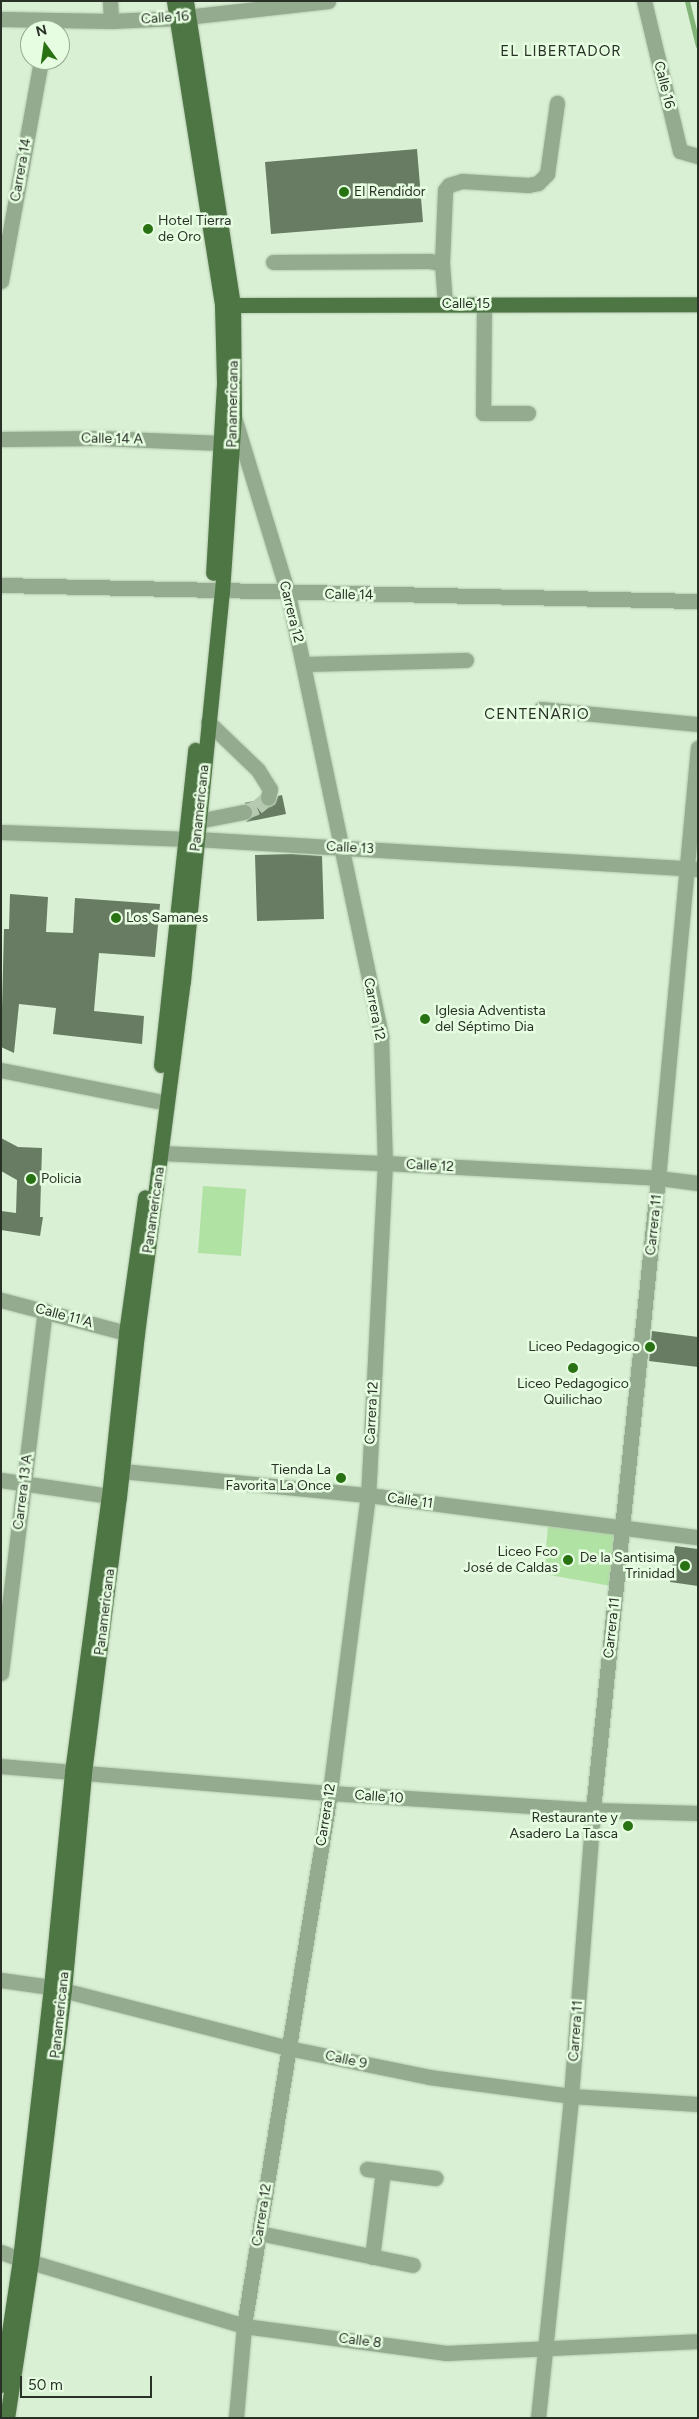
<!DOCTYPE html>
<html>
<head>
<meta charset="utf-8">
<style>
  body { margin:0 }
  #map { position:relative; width:699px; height:2419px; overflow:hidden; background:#d9f0d4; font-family:Figtree,sans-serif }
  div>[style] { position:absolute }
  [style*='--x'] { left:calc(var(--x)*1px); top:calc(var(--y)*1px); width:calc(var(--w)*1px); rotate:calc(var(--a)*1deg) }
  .green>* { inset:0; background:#b0e2a4 }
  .stream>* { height:5px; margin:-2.5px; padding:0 2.5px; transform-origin:2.5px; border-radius:2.5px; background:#81b476 }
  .building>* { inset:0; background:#677c63 }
  .minor-tunnel>* { height:15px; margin-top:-7.5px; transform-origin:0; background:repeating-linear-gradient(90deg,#b6cab1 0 15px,transparent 0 23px) }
  .roads { filter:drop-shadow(0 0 1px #b6cab1) drop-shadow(0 0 1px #b6cab1) }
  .minor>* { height:15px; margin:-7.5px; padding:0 7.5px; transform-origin:7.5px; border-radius:7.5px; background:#94ab90 }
  .major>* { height:15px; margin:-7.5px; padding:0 7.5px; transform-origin:7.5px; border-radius:7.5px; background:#4e7645 }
  .dots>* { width:14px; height:14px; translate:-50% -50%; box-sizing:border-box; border:2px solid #e6fde1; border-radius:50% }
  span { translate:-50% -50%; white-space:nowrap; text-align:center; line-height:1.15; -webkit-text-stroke:5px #e6fde1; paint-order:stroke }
  .street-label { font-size:14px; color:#293127 }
  .poi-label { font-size:14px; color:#293127 }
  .left { translate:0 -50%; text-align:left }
  .right { translate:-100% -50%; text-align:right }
  .neighbourhood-label { font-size:15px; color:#293127; letter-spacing:1px }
  .frame { position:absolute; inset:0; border:2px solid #293127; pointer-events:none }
  .north { position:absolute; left:20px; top:20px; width:50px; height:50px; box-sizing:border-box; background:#e6fde1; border:1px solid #9aab97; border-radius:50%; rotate:346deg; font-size:14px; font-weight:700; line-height:20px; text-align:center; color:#293127 }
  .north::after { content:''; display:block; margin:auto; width:18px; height:22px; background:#297214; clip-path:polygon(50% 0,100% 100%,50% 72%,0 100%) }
  .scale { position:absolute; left:20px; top:2376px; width:132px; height:22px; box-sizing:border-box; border:2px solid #293127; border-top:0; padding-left:6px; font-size:15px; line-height:18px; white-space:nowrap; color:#293127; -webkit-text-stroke:4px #e6fde1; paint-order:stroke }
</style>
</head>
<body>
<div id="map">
  <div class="green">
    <div style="clip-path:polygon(203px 1186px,246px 1189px,241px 1256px,198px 1253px)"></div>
    <div style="clip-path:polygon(548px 1525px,618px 1533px,611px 1586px,544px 1574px)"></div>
  </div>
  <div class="stream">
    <div style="--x:687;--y:1;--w:46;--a:76.3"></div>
  </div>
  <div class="building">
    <div style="clip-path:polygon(417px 149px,423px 222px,271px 234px,265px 162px)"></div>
    <div style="clip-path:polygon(282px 795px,286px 814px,246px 822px,253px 815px,253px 811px,251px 806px,244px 803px,259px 800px,262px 805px,270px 807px,275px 804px,278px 796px)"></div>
    <div style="clip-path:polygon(292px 854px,322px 856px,324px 919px,257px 921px,255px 855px)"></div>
    <div style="clip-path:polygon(10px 894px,48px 897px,46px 932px,73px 933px,75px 898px,160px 904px,155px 957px,99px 953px,94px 1011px,144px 1016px,142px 1044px,53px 1034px,56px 1008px,19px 1004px,14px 1053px,1px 1047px,4px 929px,9px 929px)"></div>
    <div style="clip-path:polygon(1px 1138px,18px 1147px,42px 1148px,40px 1217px,43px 1217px,40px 1236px,1px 1230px,1px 1211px,16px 1213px,17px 1180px,1px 1171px)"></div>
    <div style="clip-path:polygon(652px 1331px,698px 1337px,698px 1367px,649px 1361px)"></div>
    <div style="clip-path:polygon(675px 1546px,698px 1549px,698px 1586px,670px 1582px)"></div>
  </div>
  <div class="minor-tunnel">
    <div style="--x:244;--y:812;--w:14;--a:-21"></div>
    <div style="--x:257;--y:807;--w:14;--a:-39"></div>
  </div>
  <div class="roads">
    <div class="minor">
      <div style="--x:110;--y:1;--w:20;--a:87"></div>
      <div style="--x:644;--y:1;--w:154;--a:76.5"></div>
      <div style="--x:680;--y:151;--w:19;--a:16"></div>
      <div style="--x:1;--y:19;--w:110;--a:1"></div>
      <div style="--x:111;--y:21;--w:66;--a:-2.6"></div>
      <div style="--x:177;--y:18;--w:152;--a:-6.4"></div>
      <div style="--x:273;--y:262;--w:156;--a:-0.4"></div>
      <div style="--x:429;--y:261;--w:13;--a:9"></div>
      <div style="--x:442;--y:263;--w:41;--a:85.8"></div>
      <div style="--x:442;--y:263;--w:73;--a:-87.6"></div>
      <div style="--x:445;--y:190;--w:6;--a:-51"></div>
      <div style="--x:449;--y:185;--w:14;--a:-17"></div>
      <div style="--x:462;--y:181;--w:66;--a:3.5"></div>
      <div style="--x:528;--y:185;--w:10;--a:-11"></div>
      <div style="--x:538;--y:183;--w:13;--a:-45"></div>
      <div style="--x:547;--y:174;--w:72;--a:-82"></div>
      <div style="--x:1;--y:281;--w:225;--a:-79.7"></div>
      <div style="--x:484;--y:304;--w:109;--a:90.5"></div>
      <div style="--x:483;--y:413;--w:45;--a:0"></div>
      <div style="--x:234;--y:417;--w:185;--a:73"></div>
      <div style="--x:288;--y:594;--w:453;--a:78.1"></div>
      <div style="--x:381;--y:1037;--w:126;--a:88.2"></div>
      <div style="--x:385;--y:1163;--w:332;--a:92.9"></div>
      <div style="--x:368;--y:1495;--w:300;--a:97.3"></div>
      <div style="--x:330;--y:1793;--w:540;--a:99.17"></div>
      <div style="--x:244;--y:2326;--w:92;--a:95"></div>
      <div style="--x:1;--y:439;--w:98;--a:-0.6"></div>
      <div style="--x:99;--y:438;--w:123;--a:2.3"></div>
      <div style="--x:1;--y:585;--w:697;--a:1.32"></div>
      <div style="--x:303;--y:664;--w:163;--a:-1.4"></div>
      <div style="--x:541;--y:709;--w:158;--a:5.5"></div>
      <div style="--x:208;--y:722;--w:69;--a:43.8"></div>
      <div style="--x:258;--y:770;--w:22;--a:58"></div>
      <div style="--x:270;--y:789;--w:9;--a:103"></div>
      <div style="--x:198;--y:821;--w:47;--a:-11.1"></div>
      <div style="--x:1;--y:832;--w:195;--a:2.1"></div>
      <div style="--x:196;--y:839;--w:503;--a:3.42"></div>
      <div style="--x:1;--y:1070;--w:159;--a:11.2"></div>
      <div style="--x:161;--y:1153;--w:224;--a:2.6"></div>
      <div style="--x:385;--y:1163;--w:273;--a:3.1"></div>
      <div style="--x:658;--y:1178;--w:40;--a:7.1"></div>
      <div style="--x:1;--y:1300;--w:129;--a:14.8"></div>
      <div style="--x:122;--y:1471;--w:247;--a:5.6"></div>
      <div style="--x:368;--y:1495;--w:333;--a:7.3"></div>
      <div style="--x:1;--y:1480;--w:109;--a:8.4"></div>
      <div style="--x:1;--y:1673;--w:365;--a:-83.1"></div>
      <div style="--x:1;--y:1766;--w:330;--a:4.7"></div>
      <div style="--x:330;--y:1793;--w:264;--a:3.7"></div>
      <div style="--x:593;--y:1810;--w:105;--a:1.6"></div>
      <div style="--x:1;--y:1980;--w:50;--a:8"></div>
      <div style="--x:51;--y:1987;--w:245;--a:14.4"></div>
      <div style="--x:288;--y:2048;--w:144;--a:11.6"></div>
      <div style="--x:429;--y:2077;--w:143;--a:7.6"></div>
      <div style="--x:571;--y:2096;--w:127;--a:3.6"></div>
      <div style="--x:367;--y:2169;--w:69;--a:7.5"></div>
      <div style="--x:259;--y:2233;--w:157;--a:11.7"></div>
      <div style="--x:1;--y:2252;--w:20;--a:20"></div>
      <div style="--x:372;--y:2257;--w:87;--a:-82.7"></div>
      <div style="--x:31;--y:2262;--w:222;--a:16.7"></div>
      <div style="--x:244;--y:2326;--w:204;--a:7.6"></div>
      <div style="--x:446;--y:2353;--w:252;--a:-2.7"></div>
      <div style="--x:538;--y:2418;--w:324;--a:-84.1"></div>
      <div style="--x:571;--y:2096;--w:287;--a:-85.6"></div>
      <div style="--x:593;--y:1810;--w:635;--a:-84.13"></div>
      <div style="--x:658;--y:1178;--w:432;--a:-84.7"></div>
    </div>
    <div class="major">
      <div style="--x:174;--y:1;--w:308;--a:81"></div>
      <div style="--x:222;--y:305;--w:79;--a:88.5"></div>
      <div style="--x:224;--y:384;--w:189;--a:93.3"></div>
      <div style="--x:233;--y:305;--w:465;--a:-0.1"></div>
      <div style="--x:161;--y:1065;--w:317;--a:-83.8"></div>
      <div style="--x:1;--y:2385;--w:127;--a:-81.4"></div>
      <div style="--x:20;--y:2259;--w:274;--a:-83.5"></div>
      <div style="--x:51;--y:1987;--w:216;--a:-84.4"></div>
      <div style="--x:72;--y:1772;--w:278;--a:-82.4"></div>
      <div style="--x:109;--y:1496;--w:164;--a:-84"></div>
      <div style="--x:126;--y:1333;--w:137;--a:-82"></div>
      <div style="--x:7;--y:2418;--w:158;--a:-81.3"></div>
      <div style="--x:31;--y:2262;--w:274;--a:-83.1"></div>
      <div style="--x:64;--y:1990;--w:218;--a:-84.7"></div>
      <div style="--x:84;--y:1773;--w:278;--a:-82.8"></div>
      <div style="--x:119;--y:1497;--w:164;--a:-83.7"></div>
      <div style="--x:137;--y:1334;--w:356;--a:-82.6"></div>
      <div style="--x:183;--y:981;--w:391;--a:-84.3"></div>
      <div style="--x:222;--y:592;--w:176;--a:-86.1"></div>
      <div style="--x:234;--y:416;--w:111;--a:-90.5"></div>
      <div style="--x:233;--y:305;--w:308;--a:-98.8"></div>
    </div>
  </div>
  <div class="dots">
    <div style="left:344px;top:192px;background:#297214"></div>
    <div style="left:148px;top:229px;background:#297214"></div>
    <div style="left:116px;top:918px;background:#297214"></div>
    <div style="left:425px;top:1019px;background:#297214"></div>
    <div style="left:31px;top:1179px;background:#297214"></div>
    <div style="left:650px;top:1347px;background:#297214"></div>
    <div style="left:573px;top:1368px;background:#297214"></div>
    <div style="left:341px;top:1478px;background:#297214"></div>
    <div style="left:568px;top:1560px;background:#297214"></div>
    <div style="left:685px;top:1566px;background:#297214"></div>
    <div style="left:628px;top:1826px;background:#297214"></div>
  </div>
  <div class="street-label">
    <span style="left:165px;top:18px;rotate:-4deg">Calle 16</span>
    <span style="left:664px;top:85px;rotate:76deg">Calle 16</span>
    <span style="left:21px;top:170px;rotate:-80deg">Carrera 14</span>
    <span style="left:466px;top:304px">Calle 15</span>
    <span style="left:233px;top:404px;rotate:-89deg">Panamericana</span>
    <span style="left:112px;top:439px;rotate:1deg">Calle 14 A</span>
    <span style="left:349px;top:595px;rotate:1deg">Calle 14</span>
    <span style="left:291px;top:612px;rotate:76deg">Carrera 12</span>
    <span style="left:200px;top:808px;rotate:-84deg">Panamericana</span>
    <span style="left:350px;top:848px;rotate:3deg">Calle 13</span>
    <span style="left:374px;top:1009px;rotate:79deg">Carrera 12</span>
    <span style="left:430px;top:1166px;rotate:3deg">Calle 12</span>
    <span style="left:154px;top:1210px;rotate:-82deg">Panamericana</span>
    <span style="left:654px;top:1225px;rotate:-84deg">Carrera 11</span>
    <span style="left:64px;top:1316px;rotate:15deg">Calle 11 A</span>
    <span style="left:372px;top:1413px;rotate:-87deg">Carrera 12</span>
    <span style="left:23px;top:1492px;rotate:-83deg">Carrera 13 A</span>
    <span style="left:410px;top:1501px;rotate:8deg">Calle 11</span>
    <span style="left:105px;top:1612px;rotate:-83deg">Panamericana</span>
    <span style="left:612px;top:1628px;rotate:-84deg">Carrera 11</span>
    <span style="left:379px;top:1797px;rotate:4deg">Calle 10</span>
    <span style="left:326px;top:1815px;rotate:-81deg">Carrera 12</span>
    <span style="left:60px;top:2015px;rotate:-84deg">Panamericana</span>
    <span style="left:576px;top:2031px;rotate:-86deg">Carrera 11</span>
    <span style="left:346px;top:2060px;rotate:12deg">Calle 9</span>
    <span style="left:262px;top:2215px;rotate:-81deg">Carrera 12</span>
    <span style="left:360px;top:2341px;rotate:7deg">Calle 8</span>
  </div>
  <div class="poi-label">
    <span class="left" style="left:354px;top:192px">El Rendidor</span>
    <span class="left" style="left:158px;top:229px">Hotel Tierra<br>de Oro</span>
    <span class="left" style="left:126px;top:918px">Los Samanes</span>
    <span class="left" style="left:435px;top:1019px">Iglesia Adventista<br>del Séptimo Dia</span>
    <span class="left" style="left:41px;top:1179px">Policia</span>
    <span class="right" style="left:640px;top:1347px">Liceo Pedagogico</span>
    <span style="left:573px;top:1392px">Liceo Pedagogico<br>Quilichao</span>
    <span class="right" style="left:331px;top:1478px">Tienda La<br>Favorita La Once</span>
    <span class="right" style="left:558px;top:1560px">Liceo Fco<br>José de Caldas</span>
    <span class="right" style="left:675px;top:1566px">De la Santisima<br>Trinidad</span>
    <span class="right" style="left:618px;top:1826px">Restaurante y<br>Asadero La Tasca</span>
  </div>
  <div class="neighbourhood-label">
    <span style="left:561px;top:52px">EL LIBERTADOR</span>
    <span style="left:537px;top:715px">CENTENARIO</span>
  </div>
  <div class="frame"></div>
  <div class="north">N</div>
  <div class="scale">50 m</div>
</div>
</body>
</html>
